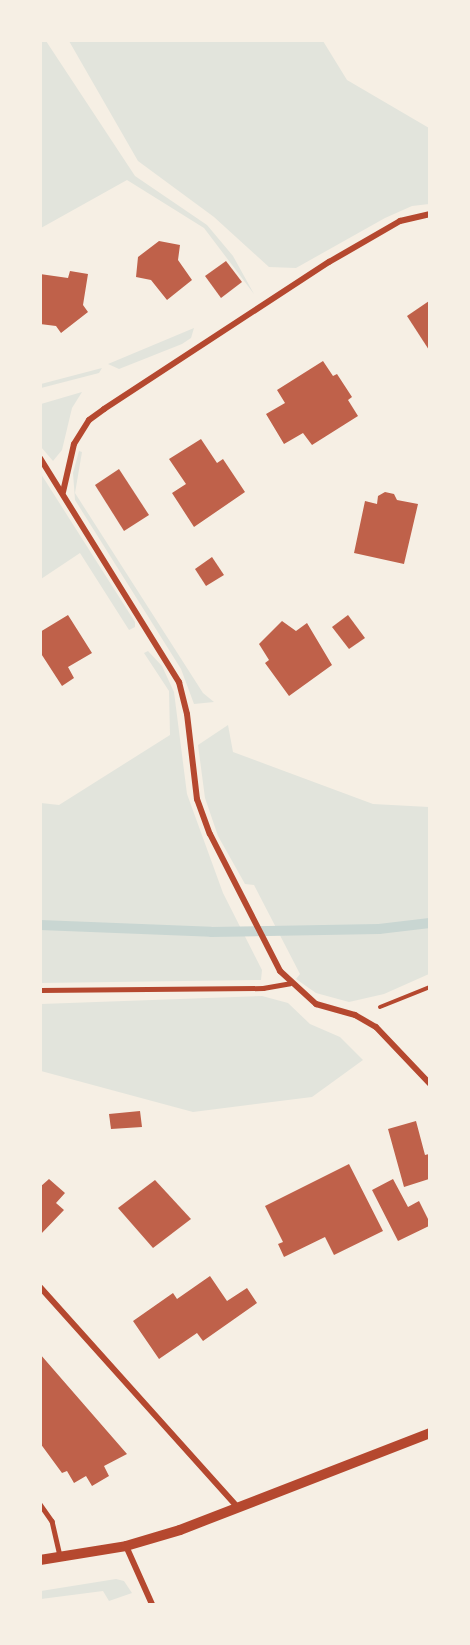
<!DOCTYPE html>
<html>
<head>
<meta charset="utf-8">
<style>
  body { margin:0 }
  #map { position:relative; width:470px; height:1645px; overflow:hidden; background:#f6efe4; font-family:"Source Serif 4",serif }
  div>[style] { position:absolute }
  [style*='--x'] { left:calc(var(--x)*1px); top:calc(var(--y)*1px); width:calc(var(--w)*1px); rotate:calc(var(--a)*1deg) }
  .green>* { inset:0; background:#e2e4dc }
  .stream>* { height:10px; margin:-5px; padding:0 5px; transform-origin:5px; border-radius:5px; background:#c9d6d2 }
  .building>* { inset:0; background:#bf614a }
  .path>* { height:4px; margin:-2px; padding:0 2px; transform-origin:2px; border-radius:2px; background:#b5482f }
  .service>* { height:4.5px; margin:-2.25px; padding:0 2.25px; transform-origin:2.25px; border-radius:2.25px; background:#b5482f }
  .minor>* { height:6px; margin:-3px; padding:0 3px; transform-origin:3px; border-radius:3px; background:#b5482f }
  .tertiary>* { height:10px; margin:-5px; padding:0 5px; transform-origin:5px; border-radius:5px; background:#b5482f }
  span { translate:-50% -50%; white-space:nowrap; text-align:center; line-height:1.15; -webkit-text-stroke:6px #f6efe4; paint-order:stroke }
  .frame { position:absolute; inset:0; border:42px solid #f6efe4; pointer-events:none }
</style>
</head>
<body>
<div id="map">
  <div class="green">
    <div style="clip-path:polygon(46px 41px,135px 176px,207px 225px,233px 256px,254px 294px,204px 228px,127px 180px,41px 228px,40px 41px)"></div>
    <div style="clip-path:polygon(69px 41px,323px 41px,347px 80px,429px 128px,429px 204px,412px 206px,385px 218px,296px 268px,269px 267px,214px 217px,138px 161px)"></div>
    <div style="clip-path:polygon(194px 328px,191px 338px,182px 344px,119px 369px,108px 364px)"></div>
    <div style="clip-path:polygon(102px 368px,99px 373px,41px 388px,41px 384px)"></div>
    <div style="clip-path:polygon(82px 392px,72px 408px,62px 450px,53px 461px,41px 447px,41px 404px)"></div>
    <div style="clip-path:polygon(79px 451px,82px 452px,75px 493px,203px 693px,214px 702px,194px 704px,181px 669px,75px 500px,73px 473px)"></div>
    <div style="clip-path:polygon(41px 474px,135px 622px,135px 627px,129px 630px,80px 553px,41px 579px)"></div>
    <div style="clip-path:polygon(148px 651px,162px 666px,174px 692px,187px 794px,223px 893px,262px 970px,261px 980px,41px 983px,41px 803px,59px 805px,170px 735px,169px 691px,144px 653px)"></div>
    <div style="clip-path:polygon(228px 725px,233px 752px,373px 804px,429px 807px,429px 974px,384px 994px,349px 1002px,316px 993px,296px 979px,300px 974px,254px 885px,245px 884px,218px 836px,205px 798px,198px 745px)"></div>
    <div style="clip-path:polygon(262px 996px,288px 1003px,310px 1024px,340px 1037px,363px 1060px,312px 1097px,193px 1112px,41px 1071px,41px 1004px)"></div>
    <div style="clip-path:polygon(116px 1579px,124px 1581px,132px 1593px,109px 1601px,103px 1591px,41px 1599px,41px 1591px)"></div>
  </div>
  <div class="stream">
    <div style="--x:40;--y:925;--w:171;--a:2.3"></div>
    <div style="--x:211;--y:932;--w:168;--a:-1"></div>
    <div style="--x:379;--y:929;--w:51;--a:-6.7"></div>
  </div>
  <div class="building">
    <div style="clip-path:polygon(159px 241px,180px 245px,178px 260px,192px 280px,167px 300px,151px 280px,136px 277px,138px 257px)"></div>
    <div style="clip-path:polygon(226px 261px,242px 282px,221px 298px,205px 276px)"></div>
    <div style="clip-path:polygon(70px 271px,88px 274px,83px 305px,88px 312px,61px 333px,56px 326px,40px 324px,40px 274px,68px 278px)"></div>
    <div style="clip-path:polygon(429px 301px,429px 350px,407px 316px)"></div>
    <div style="clip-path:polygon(323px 361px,333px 376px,337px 374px,352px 397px,348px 400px,358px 416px,312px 445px,303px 433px,284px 444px,266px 414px,285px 403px,277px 390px)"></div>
    <div style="clip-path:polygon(201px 439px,217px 463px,223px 459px,245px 492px,194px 527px,172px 493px,186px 484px,169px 459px)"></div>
    <div style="clip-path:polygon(119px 469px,149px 515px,124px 531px,95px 485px)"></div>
    <div style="clip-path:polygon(385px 492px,394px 494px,397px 500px,418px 504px,404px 564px,354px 553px,365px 501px,377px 504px,378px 496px)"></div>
    <div style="clip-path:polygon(212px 557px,224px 575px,206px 586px,195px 569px)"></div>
    <div style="clip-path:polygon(68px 615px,92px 653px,68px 667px,74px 678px,62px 686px,40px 652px,40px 632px)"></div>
    <div style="clip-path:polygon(348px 615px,365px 638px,349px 649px,332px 627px)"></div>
    <div style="clip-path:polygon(282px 621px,296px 631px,307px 623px,332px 665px,289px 696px,265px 663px,269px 660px,259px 644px)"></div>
    <div style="clip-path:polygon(140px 1111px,142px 1127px,111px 1129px,109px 1114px)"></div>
    <div style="clip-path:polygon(416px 1121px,425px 1155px,429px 1154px,429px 1179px,404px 1187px,388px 1129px)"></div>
    <div style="clip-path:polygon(349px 1164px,383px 1231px,334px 1255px,325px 1237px,284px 1257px,278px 1244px,283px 1242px,265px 1206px)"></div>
    <div style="clip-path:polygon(49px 1179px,65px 1193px,56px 1203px,64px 1210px,40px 1235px,40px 1187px)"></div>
    <div style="clip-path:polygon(393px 1179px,408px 1207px,419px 1201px,429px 1221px,429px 1226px,398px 1241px,372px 1190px)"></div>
    <div style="clip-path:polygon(155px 1180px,191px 1219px,153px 1248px,118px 1208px)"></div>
    <div style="clip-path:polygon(210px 1276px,227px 1301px,247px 1288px,257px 1303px,203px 1341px,197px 1333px,159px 1359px,133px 1321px,173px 1293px,177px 1299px)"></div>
    <div style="clip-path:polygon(40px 1354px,127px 1454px,104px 1466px,109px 1476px,92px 1486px,86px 1476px,74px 1483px,67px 1471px,62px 1473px,40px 1443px)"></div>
  </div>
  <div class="path">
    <div style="--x:380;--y:1007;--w:54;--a:-21.8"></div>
  </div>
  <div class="service">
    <div style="--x:40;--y:990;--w:223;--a:-0.5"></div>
    <div style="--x:263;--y:988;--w:27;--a:-10"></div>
    <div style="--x:40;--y:1504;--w:21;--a:55"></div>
    <div style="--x:52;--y:1521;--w:37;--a:77"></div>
  </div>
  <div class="minor">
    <div style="--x:40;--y:458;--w:264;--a:58.2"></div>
    <div style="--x:179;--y:682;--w:33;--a:76"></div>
    <div style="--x:187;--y:714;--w:86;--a:83.3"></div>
    <div style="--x:197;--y:799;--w:37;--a:70"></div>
    <div style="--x:210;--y:834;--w:154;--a:62.9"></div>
    <div style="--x:280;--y:971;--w:49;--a:42.5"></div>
    <div style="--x:316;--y:1004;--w:41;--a:15.8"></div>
    <div style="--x:355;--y:1015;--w:24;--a:30"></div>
    <div style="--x:376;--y:1027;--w:79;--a:46.5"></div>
    <div style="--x:63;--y:492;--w:49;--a:-77.1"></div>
    <div style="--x:74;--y:444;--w:28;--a:-58"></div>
    <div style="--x:89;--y:420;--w:19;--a:-36"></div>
    <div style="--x:104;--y:409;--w:269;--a:-33.2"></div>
    <div style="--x:329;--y:262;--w:82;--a:-30"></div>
    <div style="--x:400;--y:221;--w:31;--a:-13"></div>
    <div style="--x:40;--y:1287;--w:297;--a:48.1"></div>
    <div style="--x:126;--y:1546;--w:64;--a:65.9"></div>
  </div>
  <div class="tertiary">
    <div style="--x:40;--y:1560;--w:87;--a:-9.2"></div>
    <div style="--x:126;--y:1546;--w:56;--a:-16.5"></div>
    <div style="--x:180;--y:1530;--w:268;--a:-21.2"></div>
  </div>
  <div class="frame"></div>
</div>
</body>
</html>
